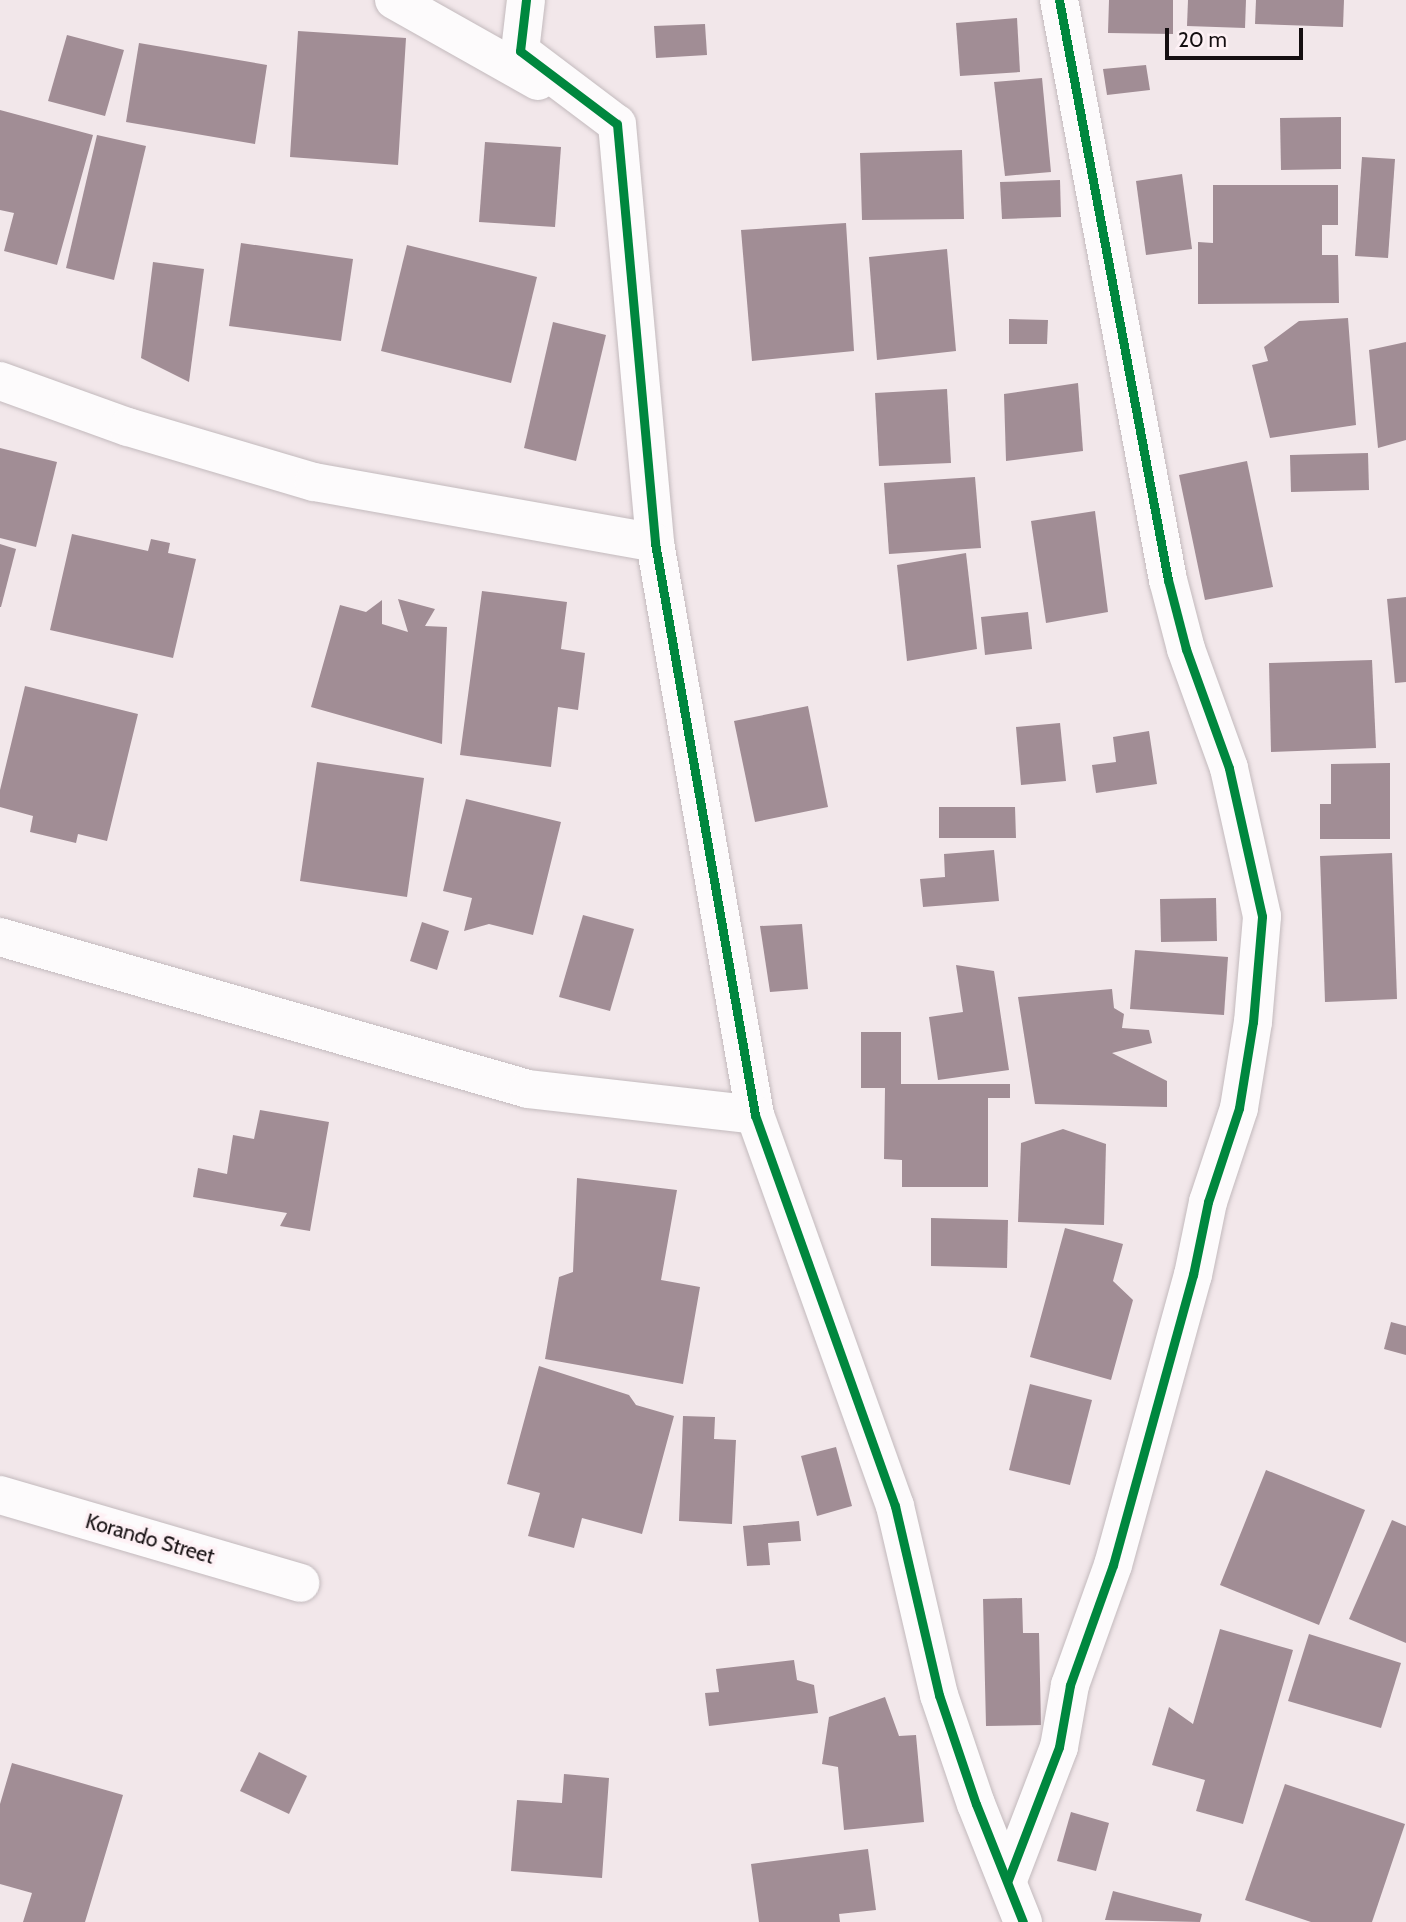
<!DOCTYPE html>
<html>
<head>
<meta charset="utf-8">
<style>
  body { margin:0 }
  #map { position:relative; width:1406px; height:1922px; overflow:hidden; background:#f2e7ea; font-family:Cabin,sans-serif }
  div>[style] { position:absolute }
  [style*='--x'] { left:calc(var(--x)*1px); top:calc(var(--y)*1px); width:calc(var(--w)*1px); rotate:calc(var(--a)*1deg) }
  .building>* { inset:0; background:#a18d95 }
  .roads { filter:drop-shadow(0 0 2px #c3babd) drop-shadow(0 0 2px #c3babd) }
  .minor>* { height:38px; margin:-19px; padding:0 19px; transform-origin:19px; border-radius:19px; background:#fdfbfc }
  .cycleway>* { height:9px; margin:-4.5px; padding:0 4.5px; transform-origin:4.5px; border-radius:4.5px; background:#00873e }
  span { translate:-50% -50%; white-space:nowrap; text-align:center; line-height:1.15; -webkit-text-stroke:7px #fef1f5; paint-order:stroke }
  .street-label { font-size:21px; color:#150f11 }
  .scale { position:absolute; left:1165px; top:28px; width:138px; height:32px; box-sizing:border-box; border:4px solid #150f11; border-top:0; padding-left:9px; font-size:21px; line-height:24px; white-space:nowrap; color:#150f11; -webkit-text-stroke:5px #fef1f5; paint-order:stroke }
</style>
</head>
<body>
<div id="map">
  <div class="building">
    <div style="clip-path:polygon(1109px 0,1173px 0,1173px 34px,1108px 33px)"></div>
    <div style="clip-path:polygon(1188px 0,1246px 0,1245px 28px,1187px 26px)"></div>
    <div style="clip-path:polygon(1256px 0,1344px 0,1343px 27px,1255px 24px)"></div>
    <div style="clip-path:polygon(1017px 18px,1020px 72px,960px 76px,956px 23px)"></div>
    <div style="clip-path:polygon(705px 24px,707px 55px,656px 58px,654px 26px)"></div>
    <div style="clip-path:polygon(298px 31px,406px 38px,398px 165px,290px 157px)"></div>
    <div style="clip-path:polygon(67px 35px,124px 50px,105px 116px,48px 101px)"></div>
    <div style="clip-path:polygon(139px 43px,267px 65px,255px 144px,126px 122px)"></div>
    <div style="clip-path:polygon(1146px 65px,1150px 90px,1107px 95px,1103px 69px)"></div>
    <div style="clip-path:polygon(1042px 78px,1051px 172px,1005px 176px,994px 82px)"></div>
    <div style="clip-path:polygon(0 110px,93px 135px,57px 265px,4px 251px,14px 213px,0 210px)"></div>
    <div style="clip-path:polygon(1341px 117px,1341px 169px,1281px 170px,1280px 118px)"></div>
    <div style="clip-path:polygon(97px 135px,146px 146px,114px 280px,66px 268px)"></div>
    <div style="clip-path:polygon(485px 142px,561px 147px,555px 227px,479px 222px)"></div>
    <div style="clip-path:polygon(962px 150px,964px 219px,862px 220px,860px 153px)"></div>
    <div style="clip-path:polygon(1362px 157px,1395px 159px,1388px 258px,1355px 256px)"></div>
    <div style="clip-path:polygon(1182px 174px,1192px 249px,1146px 255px,1136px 181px)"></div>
    <div style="clip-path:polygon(1060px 180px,1061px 217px,1002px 219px,1000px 182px)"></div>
    <div style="clip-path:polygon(1213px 185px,1338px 185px,1338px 225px,1322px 225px,1322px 255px,1338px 255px,1339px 303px,1198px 304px,1198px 242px,1213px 243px)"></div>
    <div style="clip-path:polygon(846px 223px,854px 351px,752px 361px,741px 230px)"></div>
    <div style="clip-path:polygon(241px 243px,353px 259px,341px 341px,229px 326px)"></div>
    <div style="clip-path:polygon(407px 245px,537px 277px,511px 383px,381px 351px)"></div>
    <div style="clip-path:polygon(947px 249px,956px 351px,877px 360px,869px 257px)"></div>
    <div style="clip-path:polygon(153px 262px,204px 269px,189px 382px,141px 358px)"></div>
    <div style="clip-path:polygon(1348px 318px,1356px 425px,1270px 438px,1252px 365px,1268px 361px,1264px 347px,1299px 321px)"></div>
    <div style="clip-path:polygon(1009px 319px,1048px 320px,1047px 344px,1009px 344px)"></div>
    <div style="clip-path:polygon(553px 322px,606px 335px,576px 461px,524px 448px)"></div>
    <div style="clip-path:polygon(1406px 342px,1406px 440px,1378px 448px,1369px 350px)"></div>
    <div style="clip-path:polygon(1078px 383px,1083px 451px,1006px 461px,1004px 394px)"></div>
    <div style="clip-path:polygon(947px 389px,951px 463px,879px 466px,875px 393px)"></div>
    <div style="clip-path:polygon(0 448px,57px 462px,36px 547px,0 538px)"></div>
    <div style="clip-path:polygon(1368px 453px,1369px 490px,1291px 492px,1290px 455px)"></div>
    <div style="clip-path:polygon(1247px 461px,1273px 587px,1205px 600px,1179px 475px)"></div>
    <div style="clip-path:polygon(975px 477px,981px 548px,889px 554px,884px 483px)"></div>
    <div style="clip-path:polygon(1095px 511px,1108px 612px,1046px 623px,1031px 521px)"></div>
    <div style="clip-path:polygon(72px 534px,148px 551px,151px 539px,170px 543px,168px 553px,196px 559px,173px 658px,50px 630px)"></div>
    <div style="clip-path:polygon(0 544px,16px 549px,1px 607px,0 607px)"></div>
    <div style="clip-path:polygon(966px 553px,977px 649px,907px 661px,897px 565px)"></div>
    <div style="clip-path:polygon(482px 591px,567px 602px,561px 649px,585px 653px,578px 710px,558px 707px,551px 767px,460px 755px)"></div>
    <div style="clip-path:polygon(1406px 597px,1406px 682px,1395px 683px,1387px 599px)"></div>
    <div style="clip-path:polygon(398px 599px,435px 609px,425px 626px,447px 627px,442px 744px,311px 707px,340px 605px,366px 612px,382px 600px,382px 624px,408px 632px)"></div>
    <div style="clip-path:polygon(1028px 612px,1032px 649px,985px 655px,981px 617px)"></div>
    <div style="clip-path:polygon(1372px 660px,1376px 748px,1271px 752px,1269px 663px)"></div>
    <div style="clip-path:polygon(25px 686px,138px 714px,107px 841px,78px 834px,76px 843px,30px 832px,33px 816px,0 807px,0 790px)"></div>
    <div style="clip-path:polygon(808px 706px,828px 807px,755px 822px,734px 721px)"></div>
    <div style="clip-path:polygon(1060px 723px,1066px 781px,1021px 785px,1016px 727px)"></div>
    <div style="clip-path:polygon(1149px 731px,1157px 784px,1096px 793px,1092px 765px,1116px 762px,1113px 737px)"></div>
    <div style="clip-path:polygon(317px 762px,424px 778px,407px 897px,300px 881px)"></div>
    <div style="clip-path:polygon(1390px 763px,1390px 839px,1320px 839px,1320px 804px,1331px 804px,1331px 764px)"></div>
    <div style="clip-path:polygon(466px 799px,561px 822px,533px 935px,489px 924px,464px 931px,472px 898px,443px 891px)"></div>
    <div style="clip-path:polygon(939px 807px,1015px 807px,1016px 838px,939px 838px)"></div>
    <div style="clip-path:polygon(994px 850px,999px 901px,923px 907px,920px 879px,945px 877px,944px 854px)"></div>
    <div style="clip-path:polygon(1392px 853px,1397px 999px,1325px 1002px,1320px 856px)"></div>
    <div style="clip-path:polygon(1216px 898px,1217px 941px,1161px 942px,1160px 899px)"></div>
    <div style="clip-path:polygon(583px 915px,634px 929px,610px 1011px,559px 997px)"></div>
    <div style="clip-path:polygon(422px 922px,449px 931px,437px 970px,410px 961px)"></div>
    <div style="clip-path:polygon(802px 924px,808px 989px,770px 992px,760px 926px)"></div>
    <div style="clip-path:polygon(1135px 950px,1228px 957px,1224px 1015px,1130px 1009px)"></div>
    <div style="clip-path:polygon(956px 965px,994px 971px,1009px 1070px,938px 1080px,929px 1017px,963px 1012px)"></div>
    <div style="clip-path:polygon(1112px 989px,1114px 1008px,1124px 1014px,1122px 1028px,1149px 1030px,1152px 1043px,1112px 1053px,1167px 1081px,1167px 1107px,1035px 1104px,1018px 997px)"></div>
    <div style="clip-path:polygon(861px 1032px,901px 1032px,901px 1084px,1010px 1084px,1010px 1098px,988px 1098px,988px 1187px,902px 1187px,902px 1160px,884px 1159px,885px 1088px,861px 1088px)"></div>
    <div style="clip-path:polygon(260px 1110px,329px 1122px,310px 1231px,280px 1226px,287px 1213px,193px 1197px,198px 1168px,227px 1174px,233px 1135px,254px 1139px)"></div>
    <div style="clip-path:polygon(1063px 1129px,1106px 1144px,1104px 1225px,1018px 1222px,1021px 1143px)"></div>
    <div style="clip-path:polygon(577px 1178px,677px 1190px,661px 1280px,700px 1287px,683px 1384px,545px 1359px,559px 1277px,573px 1272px)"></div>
    <div style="clip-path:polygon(931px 1218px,1008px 1220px,1007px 1268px,931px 1266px)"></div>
    <div style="clip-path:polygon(1065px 1228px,1123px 1244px,1113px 1281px,1133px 1300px,1111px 1380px,1030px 1357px)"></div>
    <div style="clip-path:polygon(1391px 1322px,1406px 1326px,1406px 1355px,1384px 1349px)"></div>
    <div style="clip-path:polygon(539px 1366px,629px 1395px,636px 1405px,674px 1416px,642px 1534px,582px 1518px,574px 1548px,528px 1536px,540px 1493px,507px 1484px)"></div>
    <div style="clip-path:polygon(1030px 1384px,1092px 1400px,1070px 1485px,1009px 1470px)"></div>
    <div style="clip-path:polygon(683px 1416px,715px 1417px,714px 1439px,736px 1440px,732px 1524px,679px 1521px)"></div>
    <div style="clip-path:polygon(836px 1447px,852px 1506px,817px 1516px,801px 1456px)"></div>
    <div style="clip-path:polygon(1266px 1470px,1365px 1510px,1319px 1625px,1220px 1585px)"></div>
    <div style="clip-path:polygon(1392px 1520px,1406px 1526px,1406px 1643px,1349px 1619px)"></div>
    <div style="clip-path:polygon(799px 1521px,801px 1541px,768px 1543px,770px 1565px,747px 1566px,743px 1526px)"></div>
    <div style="clip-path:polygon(1022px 1598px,1023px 1633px,1039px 1633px,1041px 1725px,986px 1726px,983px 1599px)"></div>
    <div style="clip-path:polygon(1220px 1629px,1293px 1650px,1243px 1824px,1196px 1811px,1205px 1780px,1152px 1765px,1169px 1707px,1193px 1724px)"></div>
    <div style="clip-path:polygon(1309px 1634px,1401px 1663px,1381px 1728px,1288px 1701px)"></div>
    <div style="clip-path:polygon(794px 1660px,797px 1680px,814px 1685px,818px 1713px,709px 1726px,705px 1693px,719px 1692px,716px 1669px)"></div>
    <div style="clip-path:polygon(885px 1697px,899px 1736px,916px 1735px,924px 1822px,844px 1830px,838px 1767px,822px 1764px,829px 1717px)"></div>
    <div style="clip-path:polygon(259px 1752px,307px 1776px,289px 1814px,240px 1791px)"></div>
    <div style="clip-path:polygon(12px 1763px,123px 1795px,85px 1922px,23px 1922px,32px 1893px,0 1884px,0 1804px)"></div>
    <div style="clip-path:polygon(564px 1774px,609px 1778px,602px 1878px,511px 1871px,517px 1800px,562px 1803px)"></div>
    <div style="clip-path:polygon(1285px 1784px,1405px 1824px,1372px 1922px,1311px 1922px,1245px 1900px)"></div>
    <div style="clip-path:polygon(1071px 1812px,1109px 1823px,1096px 1871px,1057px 1861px)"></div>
    <div style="clip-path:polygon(868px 1849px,876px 1910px,839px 1914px,840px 1922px,759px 1922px,751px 1864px)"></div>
    <div style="clip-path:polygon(1113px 1891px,1202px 1914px,1200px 1922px,1105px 1920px)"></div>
  </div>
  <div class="roads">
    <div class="minor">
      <div style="--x:394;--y:0;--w:165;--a:29.4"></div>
      <div style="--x:526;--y:0;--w:51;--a:96.7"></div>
      <div style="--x:520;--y:51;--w:121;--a:37"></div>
      <div style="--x:617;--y:124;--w:421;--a:84.8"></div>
      <div style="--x:655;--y:543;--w:581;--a:80.08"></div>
      <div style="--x:755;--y:1115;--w:415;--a:70.3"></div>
      <div style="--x:895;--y:1506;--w:194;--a:76.9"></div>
      <div style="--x:939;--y:1695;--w:115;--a:71.3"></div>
      <div style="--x:976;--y:1804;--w:127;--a:68.3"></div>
      <div style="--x:0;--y:381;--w:136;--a:19.8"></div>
      <div style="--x:128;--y:427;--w:194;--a:16.5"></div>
      <div style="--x:314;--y:482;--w:346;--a:10.1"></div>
      <div style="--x:0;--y:937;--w:549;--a:16.06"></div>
      <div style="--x:528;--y:1089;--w:228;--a:6.5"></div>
      <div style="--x:0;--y:1495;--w:313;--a:16.3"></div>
      <div style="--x:1008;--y:1880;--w:142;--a:-69"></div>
      <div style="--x:1059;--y:1747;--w:63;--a:-79.9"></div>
      <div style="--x:1070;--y:1685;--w:127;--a:-70.3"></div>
      <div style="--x:1113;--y:1565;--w:301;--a:-74.6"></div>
      <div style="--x:1193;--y:1275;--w:75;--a:-78.4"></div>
      <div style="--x:1208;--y:1202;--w:99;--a:-71.7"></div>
      <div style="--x:1239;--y:1108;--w:87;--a:-80.8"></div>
      <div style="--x:1253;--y:1022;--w:106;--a:-85.1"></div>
      <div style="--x:1262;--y:916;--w:152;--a:-102.6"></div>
      <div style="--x:1229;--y:768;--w:127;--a:-109.9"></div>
      <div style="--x:1186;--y:649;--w:71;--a:-104.6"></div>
      <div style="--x:1168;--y:580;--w:590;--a:-100.64"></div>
    </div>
  </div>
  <div class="cycleway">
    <div style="--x:526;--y:0;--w:51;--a:96.7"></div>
    <div style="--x:520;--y:51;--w:121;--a:37"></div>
    <div style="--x:617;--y:124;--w:421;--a:84.8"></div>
    <div style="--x:655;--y:543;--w:581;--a:80.08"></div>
    <div style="--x:755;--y:1115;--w:415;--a:70.3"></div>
    <div style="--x:895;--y:1506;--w:194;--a:76.9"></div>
    <div style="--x:939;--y:1695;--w:115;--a:71.3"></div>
    <div style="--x:976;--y:1804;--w:127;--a:68.3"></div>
    <div style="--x:1008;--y:1880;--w:142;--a:-69"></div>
    <div style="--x:1059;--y:1747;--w:63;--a:-79.9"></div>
    <div style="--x:1070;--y:1685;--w:127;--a:-70.3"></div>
    <div style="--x:1113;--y:1565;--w:301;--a:-74.6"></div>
    <div style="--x:1193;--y:1275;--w:75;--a:-78.4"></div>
    <div style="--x:1208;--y:1202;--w:99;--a:-71.7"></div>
    <div style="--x:1239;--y:1108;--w:87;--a:-80.8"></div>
    <div style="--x:1253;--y:1022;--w:106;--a:-85.1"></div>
    <div style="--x:1262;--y:916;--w:152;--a:-102.6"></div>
    <div style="--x:1229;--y:768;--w:127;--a:-109.9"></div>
    <div style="--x:1186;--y:649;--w:71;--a:-104.6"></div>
    <div style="--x:1168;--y:580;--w:590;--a:-100.64"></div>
  </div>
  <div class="street-label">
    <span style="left:150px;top:1539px;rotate:16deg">Korando Street</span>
  </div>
  <div class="scale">20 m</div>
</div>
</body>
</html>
